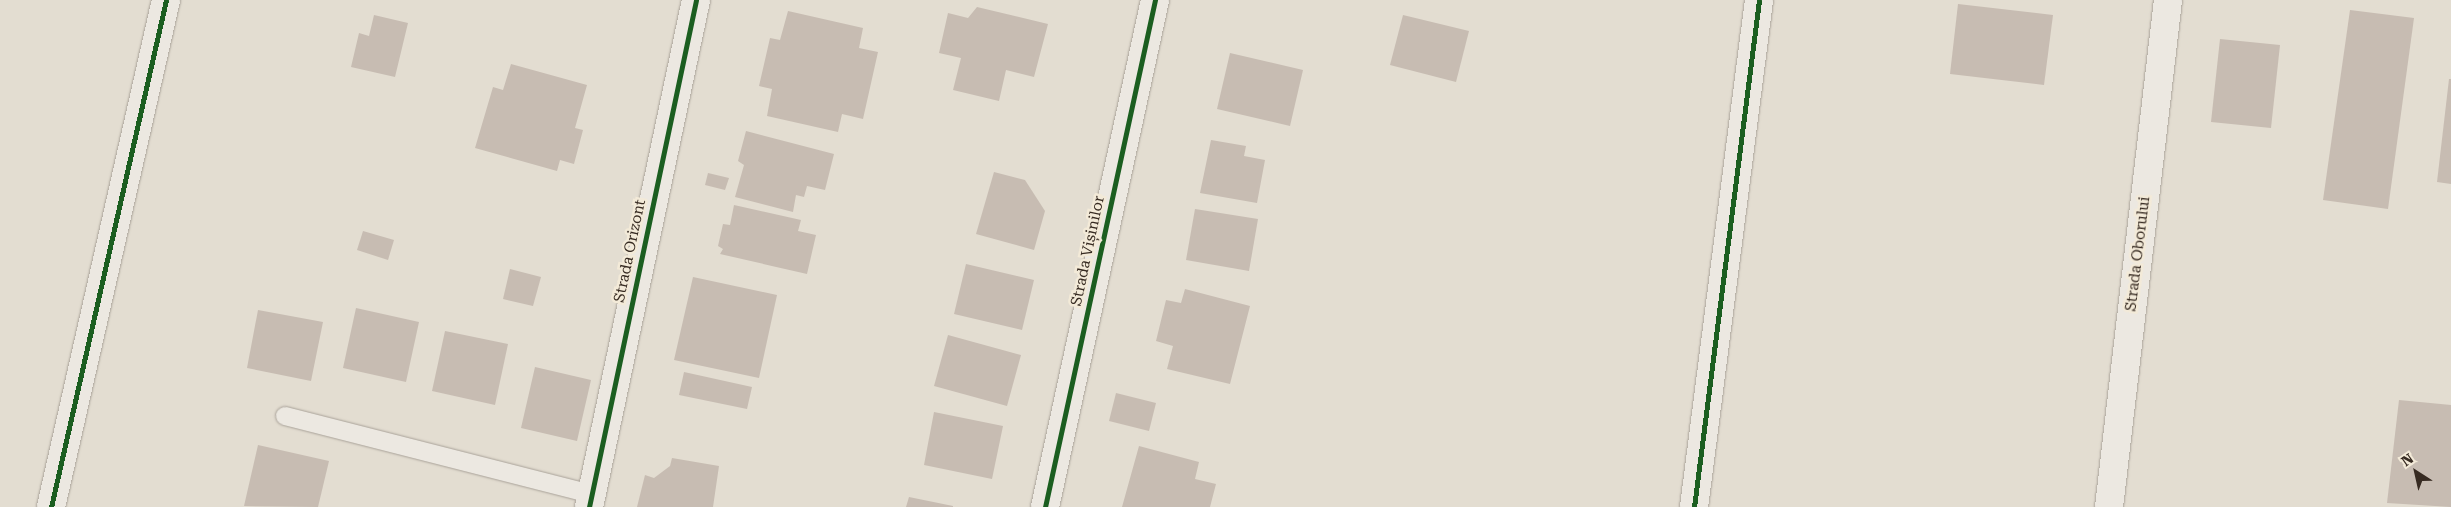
<!DOCTYPE html>
<html>
<head>
<meta charset="utf-8">
<style>
  body { margin:0 }
  #map { position:relative; width:2451px; height:507px; overflow:hidden; background:#e3ddd1; font-family:"Roboto Serif",serif }
  div>[style] { position:absolute }
  [style*='--x'] { left:calc(var(--x)*1px); top:calc(var(--y)*1px); width:calc(var(--w)*1px); rotate:calc(var(--a)*1deg) }
  .building>* { inset:0; background:#c7bcb2 }
  .roads { filter:drop-shadow(0 0 1px #a9a299) drop-shadow(0 0 1px #a9a299) }
  .service>* { height:18px; margin:-9px; padding:0 9px; transform-origin:9px; border-radius:9px; background:#ece8e1 }
  .minor>* { height:28px; margin:-14px; padding:0 14px; transform-origin:14px; border-radius:14px; background:#ece8e1 }
  .cycleway>* { height:5px; margin:-2.5px; padding:0 2.5px; transform-origin:2.5px; border-radius:2.5px; background:#1b5e20 }
  span { translate:-50% -50%; white-space:nowrap; text-align:center; line-height:1.15; -webkit-text-stroke:5px #f3ead8; paint-order:stroke }
  .street-label { font-size:15px; color:#372b22 }
  .north { position:absolute; left:2391px; top:447px; width:50px; height:50px; -webkit-text-stroke:4px #f3ead8; paint-order:stroke; rotate:325deg; font-size:14px; font-weight:700; line-height:20px; text-align:center; color:#372b22 }
  .north::after { content:''; display:block; margin:auto; width:18px; height:22px; background:#372b22; clip-path:polygon(50% 0,100% 100%,50% 72%,0 100%) }
</style>
</head>
<body>
<div id="map">
  <div class="building">
    <div style="clip-path:polygon(1958px 4px,2053px 15px,2044px 85px,1950px 74px)"></div>
    <div style="clip-path:polygon(977px 7px,1048px 24px,1034px 77px,1006px 70px,999px 101px,953px 90px,961px 58px,939px 53px,948px 13px,968px 18px)"></div>
    <div style="clip-path:polygon(2350px 10px,2414px 18px,2388px 209px,2323px 200px)"></div>
    <div style="clip-path:polygon(788px 11px,863px 28px,859px 48px,878px 52px,863px 119px,842px 114px,838px 132px,767px 116px,772px 89px,759px 86px,770px 38px,780px 40px)"></div>
    <div style="clip-path:polygon(374px 15px,408px 23px,395px 77px,351px 67px,359px 33px,369px 36px)"></div>
    <div style="clip-path:polygon(1403px 15px,1469px 31px,1456px 82px,1390px 65px)"></div>
    <div style="clip-path:polygon(2220px 39px,2280px 45px,2271px 128px,2211px 122px)"></div>
    <div style="clip-path:polygon(1230px 53px,1303px 70px,1290px 126px,1217px 109px)"></div>
    <div style="clip-path:polygon(511px 64px,587px 85px,575px 128px,583px 130px,574px 164px,560px 160px,557px 171px,475px 148px,493px 87px,503px 90px)"></div>
    <div style="clip-path:polygon(2449px 79px,2451px 79px,2451px 184px,2437px 182px)"></div>
    <div style="clip-path:polygon(746px 131px,834px 154px,825px 190px,807px 186px,804px 197px,796px 195px,793px 212px,735px 197px,744px 165px,738px 161px)"></div>
    <div style="clip-path:polygon(1211px 140px,1246px 146px,1244px 156px,1265px 160px,1257px 203px,1200px 193px)"></div>
    <div style="clip-path:polygon(994px 172px,1025px 180px,1045px 211px,1034px 250px,976px 234px)"></div>
    <div style="clip-path:polygon(708px 173px,729px 178px,725px 190px,705px 185px)"></div>
    <div style="clip-path:polygon(734px 205px,801px 220px,798px 231px,816px 235px,807px 274px,720px 254px,723px 249px,718px 246px,723px 224px,730px 225px)"></div>
    <div style="clip-path:polygon(1195px 209px,1258px 219px,1249px 271px,1186px 260px)"></div>
    <div style="clip-path:polygon(363px 231px,394px 240px,388px 260px,357px 250px)"></div>
    <div style="clip-path:polygon(966px 264px,1034px 280px,1022px 330px,954px 314px)"></div>
    <div style="clip-path:polygon(510px 269px,541px 277px,533px 306px,503px 299px)"></div>
    <div style="clip-path:polygon(693px 277px,777px 295px,759px 378px,674px 360px)"></div>
    <div style="clip-path:polygon(1185px 289px,1250px 306px,1230px 384px,1167px 369px,1173px 346px,1156px 341px,1166px 300px,1181px 303px)"></div>
    <div style="clip-path:polygon(356px 308px,419px 322px,406px 382px,343px 368px)"></div>
    <div style="clip-path:polygon(258px 310px,323px 322px,311px 381px,247px 368px)"></div>
    <div style="clip-path:polygon(445px 331px,508px 344px,495px 405px,432px 391px)"></div>
    <div style="clip-path:polygon(948px 335px,1021px 355px,1007px 406px,934px 386px)"></div>
    <div style="clip-path:polygon(535px 367px,591px 380px,577px 441px,521px 428px)"></div>
    <div style="clip-path:polygon(684px 372px,752px 387px,747px 409px,679px 395px)"></div>
    <div style="clip-path:polygon(1116px 393px,1156px 403px,1149px 431px,1109px 421px)"></div>
    <div style="clip-path:polygon(2399px 400px,2451px 405px,2451px 507px,2387px 503px)"></div>
    <div style="clip-path:polygon(934px 412px,1003px 426px,992px 479px,924px 465px)"></div>
    <div style="clip-path:polygon(258px 445px,329px 461px,318px 507px,244px 506px)"></div>
    <div style="clip-path:polygon(1139px 446px,1199px 462px,1195px 479px,1216px 484px,1210px 507px,1122px 507px)"></div>
    <div style="clip-path:polygon(672px 458px,719px 466px,713px 507px,637px 507px,645px 475px,654px 478px,670px 466px)"></div>
    <div style="clip-path:polygon(909px 497px,953px 506px,953px 507px,906px 507px)"></div>
  </div>
  <div class="roads">
    <div class="service">
      <div style="--x:285;--y:416;--w:317;--a:14.3"></div>
    </div>
    <div class="minor">
      <div style="--x:51;--y:507;--w:520;--a:-77.22"></div>
      <div style="--x:589;--y:507;--w:518;--a:-78.08"></div>
      <div style="--x:1045;--y:507;--w:519;--a:-77.76"></div>
      <div style="--x:1694;--y:507;--w:511;--a:-82.69"></div>
      <div style="--x:2109;--y:507;--w:510;--a:-83.36"></div>
    </div>
  </div>
  <div class="cycleway">
    <div style="--x:51;--y:507;--w:520;--a:-77.22"></div>
    <div style="--x:589;--y:507;--w:518;--a:-78.08"></div>
    <div style="--x:1045;--y:507;--w:519;--a:-77.76"></div>
    <div style="--x:1694;--y:507;--w:511;--a:-82.69"></div>
  </div>
  <div class="street-label">
    <span style="left:630px;top:251px;rotate:-78deg">Strada Orizont</span>
    <span style="left:1088px;top:251px;rotate:-78deg">Strada Vișinilor</span>
    <span style="left:2138px;top:254px;rotate:-83deg">Strada Oborului</span>
  </div>
  <div class="north">N</div>
</div>
</body>
</html>
